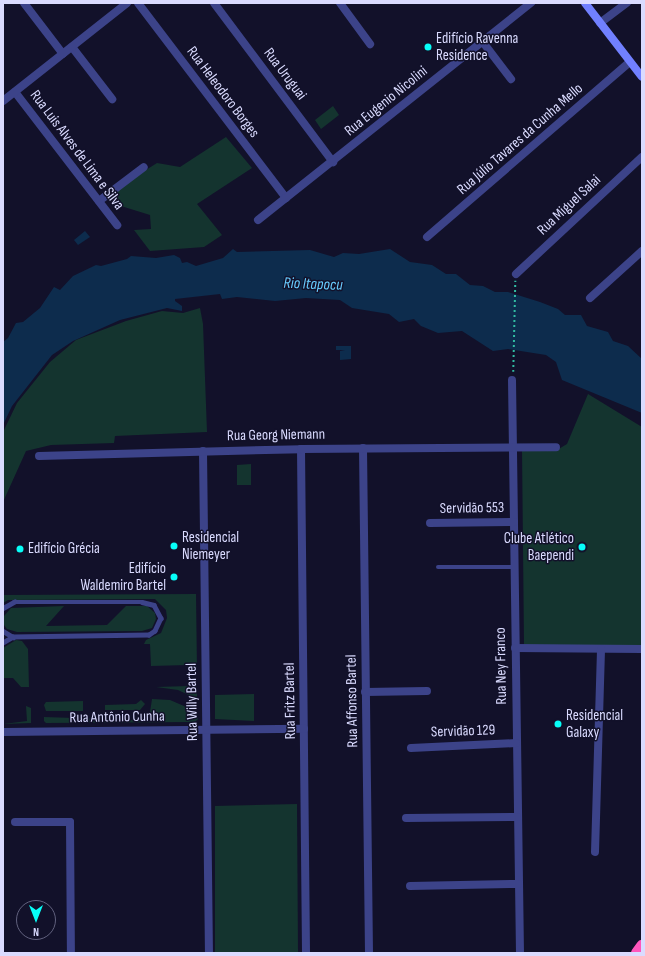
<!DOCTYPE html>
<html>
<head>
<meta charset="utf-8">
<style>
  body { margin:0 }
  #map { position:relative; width:645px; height:956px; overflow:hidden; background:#12112a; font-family:"Sofia Sans Condensed",sans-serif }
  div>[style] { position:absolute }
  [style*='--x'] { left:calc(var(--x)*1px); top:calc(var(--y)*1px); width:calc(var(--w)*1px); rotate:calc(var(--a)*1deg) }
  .green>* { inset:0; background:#14342f }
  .water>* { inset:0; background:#0d2c4d }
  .path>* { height:1.5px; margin-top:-0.75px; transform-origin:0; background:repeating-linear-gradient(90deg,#31bca2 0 2px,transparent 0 5px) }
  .lane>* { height:4.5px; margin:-2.25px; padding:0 2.25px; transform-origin:2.25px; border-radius:2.25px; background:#3c4389 }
  .street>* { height:8px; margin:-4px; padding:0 4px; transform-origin:4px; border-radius:4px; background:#3c4389 }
  .secondary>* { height:8px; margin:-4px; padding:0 4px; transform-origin:4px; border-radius:4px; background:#7180ff }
  .highway>* { height:12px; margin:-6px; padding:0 6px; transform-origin:6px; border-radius:6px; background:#fe56bc }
  .dots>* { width:11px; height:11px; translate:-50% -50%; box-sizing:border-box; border:2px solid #12112a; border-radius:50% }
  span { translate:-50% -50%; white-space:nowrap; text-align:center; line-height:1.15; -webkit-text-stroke:3px #12112a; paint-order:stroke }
  .poi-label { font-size:15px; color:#dadbff }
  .left { translate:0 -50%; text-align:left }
  .right { translate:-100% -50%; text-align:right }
  .street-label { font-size:15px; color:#dadbff }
  .water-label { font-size:16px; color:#68ccff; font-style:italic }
  .frame { position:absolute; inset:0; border:4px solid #dadbff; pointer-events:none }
  .north { position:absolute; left:16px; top:900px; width:40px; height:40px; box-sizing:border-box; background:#12112a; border:1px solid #62627f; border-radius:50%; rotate:180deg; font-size:11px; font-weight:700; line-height:16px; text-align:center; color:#dadbff }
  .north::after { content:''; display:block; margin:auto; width:14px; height:18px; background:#07fef8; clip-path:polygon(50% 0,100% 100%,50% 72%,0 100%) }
</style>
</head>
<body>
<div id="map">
  <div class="green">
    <div style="clip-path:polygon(333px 106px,339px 115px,321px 129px,315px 120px)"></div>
    <div style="clip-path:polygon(226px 137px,252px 168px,197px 204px,222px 235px,204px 247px,150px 251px,134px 230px,151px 229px,150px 215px,121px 206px,111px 192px,157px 163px,180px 167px)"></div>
    <div style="clip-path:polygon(200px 308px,203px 324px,207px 432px,115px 436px,114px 443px,51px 445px,26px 451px,3px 502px,4px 430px,17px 403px,50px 362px,76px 340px,126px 321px,162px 311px,183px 313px)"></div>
    <div style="clip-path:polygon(588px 394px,642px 427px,642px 645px,527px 646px,524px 644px,522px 450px,557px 450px,567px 444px)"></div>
    <div style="clip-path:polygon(251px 464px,251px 485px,237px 485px,237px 465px)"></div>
    <div style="clip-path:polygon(196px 594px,197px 670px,192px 672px,189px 671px,188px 665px,151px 666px,150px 644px,144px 644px,146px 640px,161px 633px,167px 618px,166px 610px,155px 599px,8px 600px,3px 603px,3px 595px)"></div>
    <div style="clip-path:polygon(64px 606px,46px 626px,107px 625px,126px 606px,147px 606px,155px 613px,156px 619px,152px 628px,142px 631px,17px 632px,7px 629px,4px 625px,4px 616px,11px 608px)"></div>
    <div style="clip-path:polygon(16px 640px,22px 641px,28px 649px,29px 687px,21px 687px,13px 678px,3px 678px,3px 648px)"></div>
    <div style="clip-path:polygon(189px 680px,197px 682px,197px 699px,178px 690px,156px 687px,189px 686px)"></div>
    <div style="clip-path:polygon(254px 694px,254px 721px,215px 719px,215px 695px)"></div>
    <div style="clip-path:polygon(152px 699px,170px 700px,184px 706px,197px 714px,198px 719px,195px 722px,46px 723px,44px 721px,44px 717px,134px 720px,150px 712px)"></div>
    <div style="clip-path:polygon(141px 700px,145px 704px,140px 710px,105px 710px,105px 705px,136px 704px)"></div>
    <div style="clip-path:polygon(83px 701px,83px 711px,46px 711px,44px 705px,46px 702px)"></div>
    <div style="clip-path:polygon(26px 706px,31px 708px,31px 723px,3px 724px,27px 721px)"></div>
    <div style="clip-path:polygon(297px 804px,298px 953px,215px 953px,215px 806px)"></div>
  </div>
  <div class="water">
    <div style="clip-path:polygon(85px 231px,90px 237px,78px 245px,74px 240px)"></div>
    <div style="clip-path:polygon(233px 249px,237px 252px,310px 250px,334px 257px,343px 253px,359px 254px,390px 249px,410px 262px,432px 265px,446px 274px,456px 274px,470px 285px,483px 286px,495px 292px,508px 292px,540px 302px,558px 309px,565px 315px,581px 315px,587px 326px,608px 332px,613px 341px,628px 346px,642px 359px,642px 413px,562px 380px,556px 362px,546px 355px,508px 349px,493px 351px,462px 331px,438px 333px,421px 326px,414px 319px,399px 322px,389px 314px,352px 308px,340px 300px,306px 298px,275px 301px,237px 297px,222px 299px,220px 294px,175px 299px,175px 301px,182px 306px,182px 311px,167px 308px,120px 320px,73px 341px,52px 355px,12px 406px,3px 425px,3px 342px,8px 338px,16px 323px,23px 322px,40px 308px,54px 287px,60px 290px,73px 276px,96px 265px,101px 266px,127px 259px,131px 256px,156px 258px,174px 255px,180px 258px,182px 263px,187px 262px,196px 266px,223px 258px)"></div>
    <div style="clip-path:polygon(336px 346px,351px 346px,351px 359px,340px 360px,340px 351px,345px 350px,336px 350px)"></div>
  </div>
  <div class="path">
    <div style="--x:513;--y:372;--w:91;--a:-88.7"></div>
  </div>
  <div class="lane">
    <div style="--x:438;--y:567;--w:77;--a:0"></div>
    <div style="--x:3;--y:608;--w:13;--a:-29"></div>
    <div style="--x:14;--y:602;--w:128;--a:0"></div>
    <div style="--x:142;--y:602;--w:12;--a:14"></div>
    <div style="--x:154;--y:605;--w:15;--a:62"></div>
    <div style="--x:161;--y:618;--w:14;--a:115"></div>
    <div style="--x:155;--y:631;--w:7;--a:146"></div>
    <div style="--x:149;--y:635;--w:136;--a:179.2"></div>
    <div style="--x:13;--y:637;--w:12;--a:149"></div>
    <div style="--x:3;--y:631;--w:12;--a:31"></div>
  </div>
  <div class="street">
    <div style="--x:24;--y:3;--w:64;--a:52.6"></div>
    <div style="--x:138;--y:3;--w:245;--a:52.8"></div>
    <div style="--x:214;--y:3;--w:199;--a:53.2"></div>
    <div style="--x:340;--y:3;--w:51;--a:53.8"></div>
    <div style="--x:600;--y:23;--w:34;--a:-37"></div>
    <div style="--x:482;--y:41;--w:48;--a:52.7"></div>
    <div style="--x:72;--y:47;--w:66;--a:52.4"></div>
    <div style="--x:15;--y:92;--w:168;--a:52.5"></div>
    <div style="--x:3;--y:101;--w:158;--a:-38.3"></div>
    <div style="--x:99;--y:201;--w:56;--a:-37.1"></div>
    <div style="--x:258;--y:220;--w:349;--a:-38.5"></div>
    <div style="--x:427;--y:237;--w:268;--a:-40.8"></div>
    <div style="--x:516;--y:274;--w:172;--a:-42.9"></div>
    <div style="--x:590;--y:298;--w:70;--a:-42.1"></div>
    <div style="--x:512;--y:380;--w:573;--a:89.2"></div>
    <div style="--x:363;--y:448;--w:505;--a:89.32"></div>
    <div style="--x:301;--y:449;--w:504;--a:89.43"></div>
    <div style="--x:203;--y:451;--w:502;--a:89.32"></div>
    <div style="--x:39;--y:456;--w:262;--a:-1.5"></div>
    <div style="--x:301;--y:449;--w:255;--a:-0.4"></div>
    <div style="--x:430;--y:523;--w:84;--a:-0.7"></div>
    <div style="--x:515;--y:648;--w:127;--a:0.5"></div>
    <div style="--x:365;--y:692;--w:62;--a:-0.9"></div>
    <div style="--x:3;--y:732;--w:301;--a:-0.6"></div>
    <div style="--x:411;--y:748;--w:105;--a:-2.7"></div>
    <div style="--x:406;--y:818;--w:111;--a:-0.5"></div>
    <div style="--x:15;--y:822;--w:55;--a:0"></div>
    <div style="--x:70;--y:822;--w:131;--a:89.6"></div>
    <div style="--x:595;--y:852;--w:203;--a:-88.3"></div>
    <div style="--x:410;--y:886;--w:108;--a:-1.1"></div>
  </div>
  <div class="secondary">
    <div style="--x:585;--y:3;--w:93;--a:52.4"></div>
  </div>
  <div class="highway">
    <div style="--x:637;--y:953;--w:9;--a:-54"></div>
  </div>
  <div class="dots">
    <div style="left:428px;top:47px;background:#07fef8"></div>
    <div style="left:174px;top:546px;background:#07fef8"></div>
    <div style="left:582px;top:547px;background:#07fef8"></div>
    <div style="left:20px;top:549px;background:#07fef8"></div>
    <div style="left:174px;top:577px;background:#07fef8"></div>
    <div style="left:558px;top:724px;background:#07fef8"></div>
  </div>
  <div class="poi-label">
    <span class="left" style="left:436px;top:47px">Edifício Ravenna<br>Residence</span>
    <span class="left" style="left:182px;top:546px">Residencial<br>Niemeyer</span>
    <span class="right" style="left:574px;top:547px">Clube Atlético<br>Baependi</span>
    <span class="left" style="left:28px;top:549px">Edifício Grécia</span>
    <span class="right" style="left:166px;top:577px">Edifício<br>Waldemiro Bartel</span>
    <span class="left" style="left:566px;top:724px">Residencial<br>Galaxy</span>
  </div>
  <div class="street-label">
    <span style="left:285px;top:74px;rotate:53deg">Rua Uruguai</span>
    <span style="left:223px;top:92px;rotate:53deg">Rua Heleodoro Borges</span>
    <span style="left:386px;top:101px;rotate:-39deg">Rua Eugenio Nicolini</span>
    <span style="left:520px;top:139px;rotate:-41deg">Rua Júlio Tavares da Cunha Mello</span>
    <span style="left:77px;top:150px;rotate:53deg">Rua Luis Alves de Lima e Silva</span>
    <span style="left:569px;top:205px;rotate:-43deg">Rua Miguel Salai</span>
    <span style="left:276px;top:435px;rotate:-1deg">Rua Georg Niemann</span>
    <span style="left:472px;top:508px;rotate:-1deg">Servidão 553</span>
    <span style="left:501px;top:666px;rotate:-91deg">Rua Ney Franco</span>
    <span style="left:290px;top:701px;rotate:-91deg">Rua Fritz Bartel</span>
    <span style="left:352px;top:701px;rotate:-91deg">Rua Affonso Bartel</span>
    <span style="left:192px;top:702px;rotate:-91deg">Rua Willy Bartel</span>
    <span style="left:117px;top:717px;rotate:-1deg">Rua Antônio Cunha</span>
    <span style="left:463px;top:731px;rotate:-2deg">Servidão 129</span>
  </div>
  <div class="water-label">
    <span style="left:313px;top:285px;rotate:2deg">Rio Itapocu</span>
  </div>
  <div class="frame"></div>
  <div class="north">N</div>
</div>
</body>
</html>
